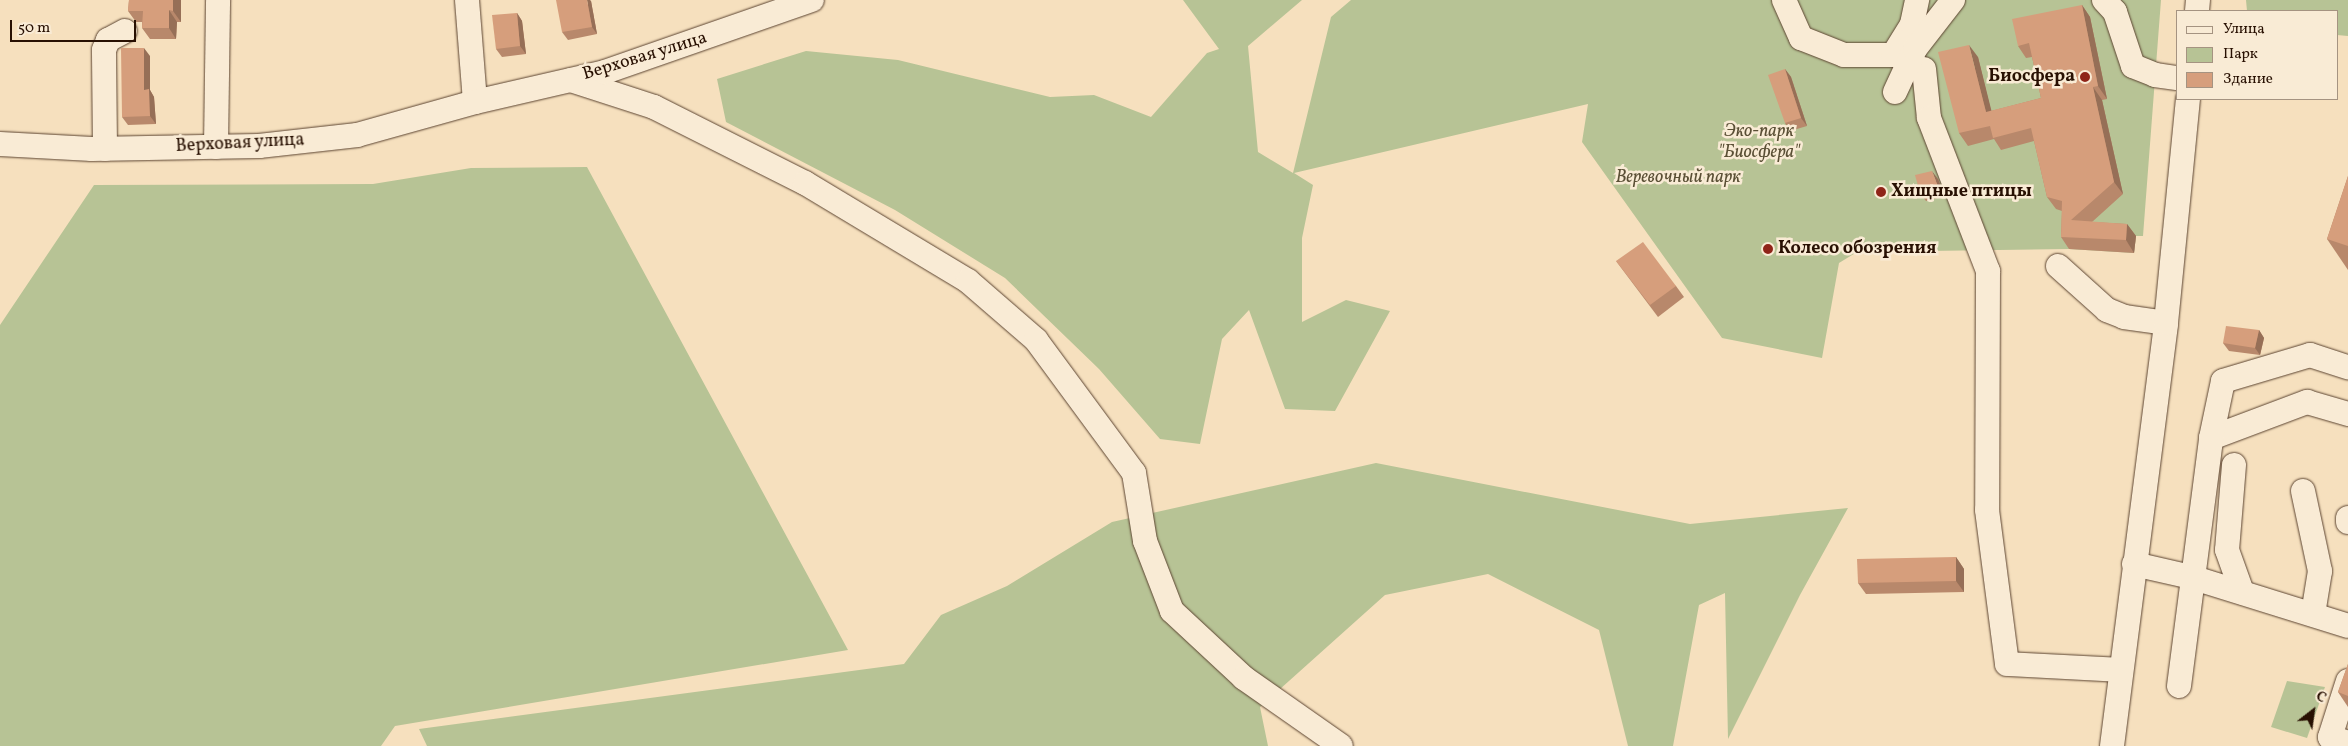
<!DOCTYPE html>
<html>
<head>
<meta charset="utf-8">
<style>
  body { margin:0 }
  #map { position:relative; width:2348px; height:746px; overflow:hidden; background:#f6e0be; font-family:Vollkorn,serif }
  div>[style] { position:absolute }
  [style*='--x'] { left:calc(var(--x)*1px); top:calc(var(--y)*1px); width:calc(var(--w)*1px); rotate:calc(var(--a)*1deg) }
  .green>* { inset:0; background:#b7c395 }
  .roads { filter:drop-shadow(0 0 1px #5c4431) drop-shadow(0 0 1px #5c4431) }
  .minor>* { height:24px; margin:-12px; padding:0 12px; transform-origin:12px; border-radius:12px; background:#f9ebd5 }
  .wall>* { inset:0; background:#b8886b }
  .shaded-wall>* { inset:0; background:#966f57 }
  .building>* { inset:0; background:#d69e7c }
  .dots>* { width:14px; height:14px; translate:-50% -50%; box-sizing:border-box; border:2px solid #f9ebd5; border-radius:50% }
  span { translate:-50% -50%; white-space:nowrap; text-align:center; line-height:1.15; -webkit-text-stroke:5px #f9ebd5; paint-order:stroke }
  .street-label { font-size:18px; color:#281002 }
  .poi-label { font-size:18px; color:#281002; font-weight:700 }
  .right { translate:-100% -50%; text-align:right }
  .left { translate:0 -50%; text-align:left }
  .park-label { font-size:18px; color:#5a4f35; font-style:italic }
  .legend { position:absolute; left:2176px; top:10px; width:162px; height:90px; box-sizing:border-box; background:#f9ebd5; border:1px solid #a59381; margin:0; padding:6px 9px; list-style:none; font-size:15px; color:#281002 }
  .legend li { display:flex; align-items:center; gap:10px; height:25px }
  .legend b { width:25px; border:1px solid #a59381 }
  .north { position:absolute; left:2288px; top:686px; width:50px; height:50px; -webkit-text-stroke:4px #f9ebd5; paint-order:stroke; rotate:30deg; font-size:14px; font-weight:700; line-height:20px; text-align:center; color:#281002 }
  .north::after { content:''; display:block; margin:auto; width:18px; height:22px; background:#281002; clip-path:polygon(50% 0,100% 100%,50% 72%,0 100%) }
  .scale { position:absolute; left:10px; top:20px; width:126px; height:22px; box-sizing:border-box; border:2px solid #281002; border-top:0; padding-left:6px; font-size:15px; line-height:18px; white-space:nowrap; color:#281002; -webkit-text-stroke:4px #f9ebd5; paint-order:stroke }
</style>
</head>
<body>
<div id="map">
  <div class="green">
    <div style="clip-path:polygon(1183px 0,1302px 0,1248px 46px,1258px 152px,1293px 173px,1331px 17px,1351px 0,2161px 0,2143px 236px,2136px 236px,2134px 253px,2069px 249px,1857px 252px,1839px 263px,1822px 358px,1722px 338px,1582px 142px,1588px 104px,1294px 173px,1313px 185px,1302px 238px,1302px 322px,1346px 300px,1390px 311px,1335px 411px,1285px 409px,1249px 310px,1222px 339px,1200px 444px,1160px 439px,1099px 369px,1005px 278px,895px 210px,726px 122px,717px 79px,806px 51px,898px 60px,1050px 97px,1094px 95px,1151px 117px,1207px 53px,1219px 49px)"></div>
    <div style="clip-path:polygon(2246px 0,2348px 0,2348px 36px,2337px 35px,2337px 11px,2247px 11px)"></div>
    <div style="clip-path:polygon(587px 167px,848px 650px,395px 726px,381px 746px,0 746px,0 325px,94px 185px,373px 184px,471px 168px)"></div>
    <div style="clip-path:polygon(1376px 463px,1690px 524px,1848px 508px,1800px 595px,1728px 739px,1725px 593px,1699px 605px,1673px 746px,1628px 746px,1599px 630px,1488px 574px,1385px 595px,1260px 707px,1268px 746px,427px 746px,419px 729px,904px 664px,941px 615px,1007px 586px,1112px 522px)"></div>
    <div style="clip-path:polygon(2287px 681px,2325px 687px,2307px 738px,2271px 727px)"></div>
  </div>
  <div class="roads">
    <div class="minor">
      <div style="--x:467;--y:0;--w:102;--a:85.5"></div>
      <div style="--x:1784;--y:0;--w:42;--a:65.9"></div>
      <div style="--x:1801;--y:38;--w:46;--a:21.6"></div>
      <div style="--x:1844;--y:55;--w:49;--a:0"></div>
      <div style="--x:1893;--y:55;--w:36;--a:-58"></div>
      <div style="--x:1912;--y:24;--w:25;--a:-78"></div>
      <div style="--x:2104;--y:0;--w:16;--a:47"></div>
      <div style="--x:2115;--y:12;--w:57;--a:71.6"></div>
      <div style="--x:2133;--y:66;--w:24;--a:22"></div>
      <div style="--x:2155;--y:75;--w:22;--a:8"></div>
      <div style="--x:2197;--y:11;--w:11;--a:-85"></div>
      <div style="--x:1924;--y:69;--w:49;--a:84.2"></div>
      <div style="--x:1929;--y:118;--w:164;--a:68.9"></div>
      <div style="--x:1988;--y:271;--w:239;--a:90.2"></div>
      <div style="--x:1987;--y:510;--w:155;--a:82.6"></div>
      <div style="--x:2007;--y:664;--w:113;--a:3"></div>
      <div style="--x:571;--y:80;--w:87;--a:18"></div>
      <div style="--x:654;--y:107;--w:169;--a:26.7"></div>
      <div style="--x:805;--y:183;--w:190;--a:31"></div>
      <div style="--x:968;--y:281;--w:90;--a:40.9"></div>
      <div style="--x:1036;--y:340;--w:165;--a:53.6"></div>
      <div style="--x:1134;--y:473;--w:69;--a:80.8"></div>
      <div style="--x:1145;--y:541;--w:75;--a:68.9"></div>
      <div style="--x:1172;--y:611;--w:98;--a:42.9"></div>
      <div style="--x:1244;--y:678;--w:118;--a:35"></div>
      <div style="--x:1895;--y:92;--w:47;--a:-65.1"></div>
      <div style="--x:1915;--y:49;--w:62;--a:-52.2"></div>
      <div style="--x:0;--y:144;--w:92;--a:3.1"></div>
      <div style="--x:92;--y:149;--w:167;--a:-1"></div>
      <div style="--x:259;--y:146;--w:99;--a:-6.4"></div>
      <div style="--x:357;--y:135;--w:123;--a:-15.6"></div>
      <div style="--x:475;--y:102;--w:133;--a:-13"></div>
      <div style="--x:605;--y:72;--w:219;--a:-19.2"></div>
      <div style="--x:216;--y:147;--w:147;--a:-89.2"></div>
      <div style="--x:105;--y:149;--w:99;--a:-90.6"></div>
      <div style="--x:104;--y:50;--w:11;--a:-68"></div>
      <div style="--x:108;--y:40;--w:19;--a:-28"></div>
      <div style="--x:2058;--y:266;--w:66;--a:41.9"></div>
      <div style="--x:2107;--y:310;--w:18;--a:22"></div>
      <div style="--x:2124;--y:317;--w:42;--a:8.1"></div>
      <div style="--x:2211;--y:438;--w:103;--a:-20.6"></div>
      <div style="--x:2307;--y:402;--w:43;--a:16.3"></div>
      <div style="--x:2234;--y:465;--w:85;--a:94.7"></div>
      <div style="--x:2227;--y:550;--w:45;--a:70.3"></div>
      <div style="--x:2303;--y:491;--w:82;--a:78"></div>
      <div style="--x:2320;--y:571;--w:44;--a:99.2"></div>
      <div style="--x:2348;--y:518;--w:4;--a:90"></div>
      <div style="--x:2134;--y:564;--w:58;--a:12.8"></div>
      <div style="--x:2191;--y:577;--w:164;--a:17.3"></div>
      <div style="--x:2348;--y:681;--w:59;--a:107.8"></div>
      <div style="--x:2330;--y:737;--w:19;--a:18"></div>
      <div style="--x:2179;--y:686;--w:250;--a:-82.6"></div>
      <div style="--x:2211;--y:438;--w:58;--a:-78.1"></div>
      <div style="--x:2223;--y:381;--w:91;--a:-16.6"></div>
      <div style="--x:2310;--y:355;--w:40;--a:18"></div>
      <div style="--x:2112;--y:746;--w:426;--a:-82.7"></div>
      <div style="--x:2166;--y:323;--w:225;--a:-84.4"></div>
    </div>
  </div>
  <div class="wall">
    <div style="clip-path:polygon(129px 0,181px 0,181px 22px,177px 22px,176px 39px,150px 39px,142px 28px,142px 22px,136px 22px,128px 11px)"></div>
    <div style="clip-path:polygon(591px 1px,597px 34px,568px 40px,562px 32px)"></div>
    <div style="clip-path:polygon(2082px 5px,2090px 17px,2107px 99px,2102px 100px,2123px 194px,2092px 222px,2127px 224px,2136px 236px,2134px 253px,2069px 249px,2061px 237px,2062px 211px,2056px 209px,2047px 197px,2034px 141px,2001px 150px,1994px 139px,1968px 146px,1959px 133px,1978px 57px,1991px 111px,2041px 98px,2032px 57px,2026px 58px,2018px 46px)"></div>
    <div style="clip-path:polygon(517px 13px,522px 21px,526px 54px,502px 57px,496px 49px)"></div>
    <div style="clip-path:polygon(150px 56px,150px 90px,154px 97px,156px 124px,128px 125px,122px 117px)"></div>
    <div style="clip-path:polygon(1785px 69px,1791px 77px,1807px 126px,1790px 131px,1785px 123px)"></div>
    <div style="clip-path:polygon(2348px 176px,2348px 270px,2327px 239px)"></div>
    <div style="clip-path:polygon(1938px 179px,1945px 196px,1926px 201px,1920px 193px)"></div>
    <div style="clip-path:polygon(1616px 261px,1676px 286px,1684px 297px,1658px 317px)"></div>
    <div style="clip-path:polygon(2259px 330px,2264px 338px,2260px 355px,2229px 351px,2223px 343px)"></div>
    <div style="clip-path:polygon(1956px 557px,1964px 569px,1964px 592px,1866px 594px,1858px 583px)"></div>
    <div style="clip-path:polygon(2348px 664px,2348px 707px,2338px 692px)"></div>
  </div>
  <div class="shaded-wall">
    <div style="clip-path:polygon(173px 0,181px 0,181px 22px,173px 11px)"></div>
    <div style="clip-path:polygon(587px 0,590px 0,591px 1px,597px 34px,592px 27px)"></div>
    <div style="clip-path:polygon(2082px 5px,2090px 17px,2107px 99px,2098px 86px)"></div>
    <div style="clip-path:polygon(169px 10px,177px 22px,176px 39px,169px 28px)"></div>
    <div style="clip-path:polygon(517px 13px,522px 21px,526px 54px,520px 46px)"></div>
    <div style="clip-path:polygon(1969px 45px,1978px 57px,1995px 125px,1986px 112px)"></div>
    <div style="clip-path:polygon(144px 48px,150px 56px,150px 90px,154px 97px,156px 124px,150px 116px,144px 90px)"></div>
    <div style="clip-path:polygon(1785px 69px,1791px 77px,1807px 126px,1801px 118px)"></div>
    <div style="clip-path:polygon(2093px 87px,2102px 100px,2123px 194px,2114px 182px)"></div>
    <div style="clip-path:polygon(1932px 171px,1938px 179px,1945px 196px,1939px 189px)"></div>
    <div style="clip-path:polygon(2127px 224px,2136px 236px,2134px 253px,2126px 240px)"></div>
    <div style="clip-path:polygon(2259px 330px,2264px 338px,2260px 355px,2255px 348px)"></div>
    <div style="clip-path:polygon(1956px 557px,1964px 569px,1964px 592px,1956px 581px)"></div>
  </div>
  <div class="building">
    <div style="clip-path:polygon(129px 0,173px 0,173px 11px,169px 10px,169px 28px,142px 28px,143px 11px,128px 11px)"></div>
    <div style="clip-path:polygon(556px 0,587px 0,592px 27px,562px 32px)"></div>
    <div style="clip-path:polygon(2082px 5px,2098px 86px,2093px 87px,2114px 182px,2071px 220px,2127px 224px,2126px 240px,2061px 237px,2062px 201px,2047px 197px,2031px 128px,1993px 138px,1990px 126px,1959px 133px,1938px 52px,1969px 45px,1986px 112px,2041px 98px,2029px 43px,2018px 46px,2012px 19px)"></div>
    <div style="clip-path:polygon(517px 13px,520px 46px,496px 49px,492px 15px)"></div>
    <div style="clip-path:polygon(121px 48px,144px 48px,144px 90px,149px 89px,150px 116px,122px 117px)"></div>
    <div style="clip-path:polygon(1785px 69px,1801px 118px,1785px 123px,1768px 75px)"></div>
    <div style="clip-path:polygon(1932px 171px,1939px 189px,1920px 193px,1915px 175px)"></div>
    <div style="clip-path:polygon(2348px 176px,2348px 246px,2327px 239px)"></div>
    <div style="clip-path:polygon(1643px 242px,1676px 286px,1650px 305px,1616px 261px)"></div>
    <div style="clip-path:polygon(2226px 326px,2259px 330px,2255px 348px,2223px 343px)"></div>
    <div style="clip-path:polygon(1956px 557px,1956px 581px,1858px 583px,1857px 559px)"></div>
    <div style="clip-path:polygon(2348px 664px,2348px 696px,2338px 692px)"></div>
  </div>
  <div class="dots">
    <div style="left:2085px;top:77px;background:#8f2418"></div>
    <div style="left:1881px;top:192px;background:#8f2418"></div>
    <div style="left:1768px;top:249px;background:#8f2418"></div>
  </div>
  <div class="street-label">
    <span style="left:645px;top:57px;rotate:-17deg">Верховая улица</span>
    <span style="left:240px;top:144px;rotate:-3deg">Верховая улица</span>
  </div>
  <div class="poi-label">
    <span class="right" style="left:2075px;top:77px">Биосфера</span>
    <span class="left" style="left:1891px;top:192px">Хищные птицы</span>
    <span class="left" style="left:1778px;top:249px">Колесо обозрения</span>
  </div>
  <div class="park-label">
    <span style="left:1759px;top:143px">Эко-парк<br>"Биосфера"</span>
    <span style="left:1678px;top:178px">Веревочный парк</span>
  </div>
  <ul class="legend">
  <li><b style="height:6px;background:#f9ebd5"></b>Улица</li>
  <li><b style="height:14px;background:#b7c395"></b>Парк</li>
  <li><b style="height:14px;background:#d69e7c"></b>Здание</li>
  </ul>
  <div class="north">С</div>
  <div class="scale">50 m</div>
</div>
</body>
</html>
